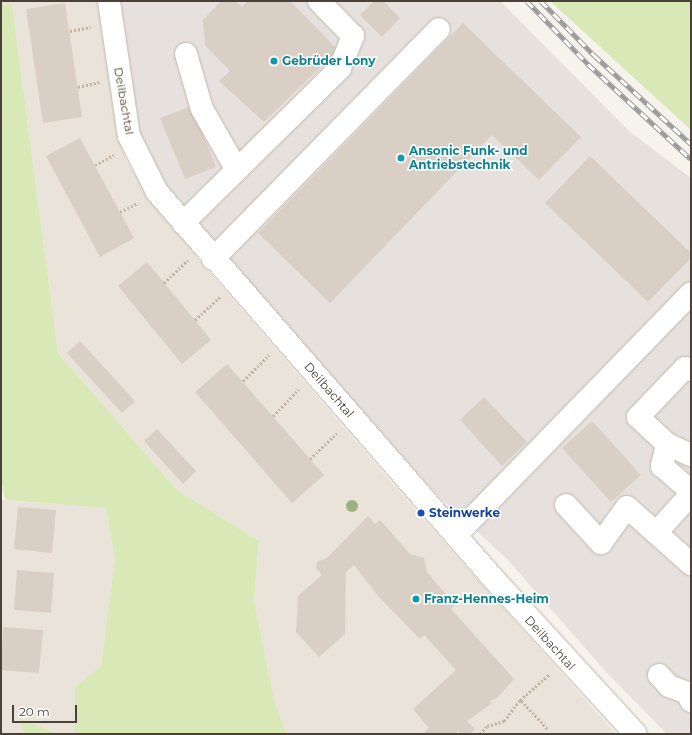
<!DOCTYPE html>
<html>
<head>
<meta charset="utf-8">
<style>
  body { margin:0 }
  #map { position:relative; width:692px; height:735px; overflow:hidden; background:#f6f2ec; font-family:Montserrat,sans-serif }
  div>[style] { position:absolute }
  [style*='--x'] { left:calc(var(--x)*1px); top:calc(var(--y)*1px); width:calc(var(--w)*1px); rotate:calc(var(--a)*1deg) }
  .residential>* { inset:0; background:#e9e3da }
  .industrial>* { inset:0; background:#e6e1dd }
  .green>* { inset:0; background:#d8e8b6 }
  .building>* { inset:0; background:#dacfc4 }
  .path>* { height:2.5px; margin-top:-1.25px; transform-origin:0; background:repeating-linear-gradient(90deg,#c3b2a0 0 2px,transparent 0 4px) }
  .roads { filter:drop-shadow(0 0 1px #c1b8ae) drop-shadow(0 0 1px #c1b8ae) }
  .minor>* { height:22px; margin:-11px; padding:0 11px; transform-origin:11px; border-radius:11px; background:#fff }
  .rail>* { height:4.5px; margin-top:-2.25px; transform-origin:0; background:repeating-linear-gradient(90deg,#fff 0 9px,#9a9a9a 0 18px); box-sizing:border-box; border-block:1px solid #9a9a9a }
  .trees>* { width:12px; height:12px; margin:-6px; border-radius:50%; background:#9db183 }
  .dots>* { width:11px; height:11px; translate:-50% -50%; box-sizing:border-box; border:2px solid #fff; border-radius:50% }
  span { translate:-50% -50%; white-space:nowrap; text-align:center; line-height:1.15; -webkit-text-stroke:3px #fff; paint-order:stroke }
  .culture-label { font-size:12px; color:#0d838f; font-weight:700 }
  .left { translate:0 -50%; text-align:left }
  .street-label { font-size:12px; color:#4a4239 }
  .transit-label { font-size:12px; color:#164399; font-weight:700 }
  .frame { position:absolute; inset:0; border:2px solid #4a4239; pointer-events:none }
  .scale { position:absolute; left:12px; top:705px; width:65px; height:18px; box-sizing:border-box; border:2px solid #4a4239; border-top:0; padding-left:5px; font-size:12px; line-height:14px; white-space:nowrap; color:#4a4239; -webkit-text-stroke:3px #fff; paint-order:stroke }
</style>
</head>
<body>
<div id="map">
  <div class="residential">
    <div style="clip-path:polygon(1px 1px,99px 1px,117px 126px,127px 162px,153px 201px,203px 265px,416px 511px,616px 734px,286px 734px,274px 699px,254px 601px,259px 541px,177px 490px,58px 353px,12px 5px,1px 4px)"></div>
    <div style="clip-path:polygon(1px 500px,106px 508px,115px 559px,101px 666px,75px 687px,75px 734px,59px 734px,21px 719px,24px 734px,1px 734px)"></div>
  </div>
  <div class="industrial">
    <div style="clip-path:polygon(117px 1px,500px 1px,629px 131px,691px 178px,691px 734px,667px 734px,607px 673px,507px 559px,434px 492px,164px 190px,137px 135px)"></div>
  </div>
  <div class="green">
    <div style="clip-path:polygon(550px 1px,691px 1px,691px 130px)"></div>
    <div style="clip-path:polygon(1px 4px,12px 5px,58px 353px,177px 490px,259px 541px,254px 601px,274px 699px,286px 734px,75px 734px,75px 687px,101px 666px,115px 559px,106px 508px,5px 500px,1px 479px)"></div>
    <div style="clip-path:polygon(21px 719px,59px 734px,24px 734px)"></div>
  </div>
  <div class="building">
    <div style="clip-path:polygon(221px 1px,235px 1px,242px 7px,248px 1px,290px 1px,338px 50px,264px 122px,219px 81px,230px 71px,205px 45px,203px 20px)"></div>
    <div style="clip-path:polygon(374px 1px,383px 1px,400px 18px,382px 37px,360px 15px)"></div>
    <div style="clip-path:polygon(65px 3px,82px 117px,43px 123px,26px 9px)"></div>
    <div style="clip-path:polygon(463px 23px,581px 137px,539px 180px,492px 135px,330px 303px,258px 233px)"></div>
    <div style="clip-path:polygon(192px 106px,216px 167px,185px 179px,160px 118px)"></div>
    <div style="clip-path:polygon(80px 138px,134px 238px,100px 257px,46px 156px)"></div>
    <div style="clip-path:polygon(590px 156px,691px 253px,691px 258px,648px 302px,545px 203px)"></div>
    <div style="clip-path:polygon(147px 262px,211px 340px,182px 364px,118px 286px)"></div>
    <div style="clip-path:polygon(80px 341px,135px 401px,122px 413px,67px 353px)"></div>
    <div style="clip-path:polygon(227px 364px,324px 475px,292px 503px,195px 392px)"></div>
    <div style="clip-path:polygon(484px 397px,527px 442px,502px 466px,460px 420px)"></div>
    <div style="clip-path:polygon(592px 421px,641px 475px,611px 502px,562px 448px)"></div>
    <div style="clip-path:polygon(157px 429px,196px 471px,183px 484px,144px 441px)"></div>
    <div style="clip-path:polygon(18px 507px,56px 510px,52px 553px,14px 549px)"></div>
    <div style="clip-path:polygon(368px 516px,375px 524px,380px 520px,410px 554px,424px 558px,427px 572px,455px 605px,451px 609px,514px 679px,497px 698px,490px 701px,492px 703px,467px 721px,475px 729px,470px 734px,461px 734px,457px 730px,457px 734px,423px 733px,429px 728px,413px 709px,456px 670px,424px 635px,420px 639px,379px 597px,354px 565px,346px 572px,345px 634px,319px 657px,296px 632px,298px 596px,322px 575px,316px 568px,317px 562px,327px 558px)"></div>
    <div style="clip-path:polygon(17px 570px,54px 573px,51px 613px,14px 610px)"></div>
    <div style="clip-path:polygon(3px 627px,43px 630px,39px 673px,1px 670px)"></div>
  </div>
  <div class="path">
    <div style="--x:70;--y:31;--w:21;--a:-11"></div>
    <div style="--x:78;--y:87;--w:22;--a:-13"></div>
    <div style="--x:95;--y:165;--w:21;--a:-28"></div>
    <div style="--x:120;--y:212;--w:20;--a:-27"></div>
    <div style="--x:164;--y:283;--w:33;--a:-44"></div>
    <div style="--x:195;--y:320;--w:34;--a:-43"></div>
    <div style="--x:243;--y:381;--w:37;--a:-45"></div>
    <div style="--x:273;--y:416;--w:37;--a:-46"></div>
    <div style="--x:310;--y:459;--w:37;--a:-44"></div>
    <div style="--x:547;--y:729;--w:40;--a:-133"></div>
    <div style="--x:520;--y:700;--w:40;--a:-41"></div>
    <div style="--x:480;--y:734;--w:11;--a:-49"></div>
    <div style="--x:487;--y:726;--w:18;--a:-16"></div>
    <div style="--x:504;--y:721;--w:26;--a:-53"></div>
  </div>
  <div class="roads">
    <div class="minor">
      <div style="--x:109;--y:1;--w:136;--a:81.6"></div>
      <div style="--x:129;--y:136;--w:63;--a:63.4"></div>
      <div style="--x:157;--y:192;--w:509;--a:48.98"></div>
      <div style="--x:491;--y:576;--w:214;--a:47.5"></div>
      <div style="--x:186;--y:54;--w:57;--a:73.8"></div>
      <div style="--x:202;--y:109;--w:70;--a:60.2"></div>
      <div style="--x:183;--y:223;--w:221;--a:-44.6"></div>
      <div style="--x:340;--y:68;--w:35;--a:-68"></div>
      <div style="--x:353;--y:36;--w:49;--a:-134.2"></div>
      <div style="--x:213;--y:259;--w:322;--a:-45.5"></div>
      <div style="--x:691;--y:370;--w:6;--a:-162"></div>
      <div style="--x:685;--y:368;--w:68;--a:133.8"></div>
      <div style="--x:638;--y:417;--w:40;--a:43"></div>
      <div style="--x:667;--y:444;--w:23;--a:103"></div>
      <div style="--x:662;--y:466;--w:38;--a:41"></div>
      <div style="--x:667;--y:444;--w:26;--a:25"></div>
      <div style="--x:566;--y:505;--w:52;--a:47.4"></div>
      <div style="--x:601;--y:543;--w:44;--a:-54.2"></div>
      <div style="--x:627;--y:507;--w:86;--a:41.7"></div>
      <div style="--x:656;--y:533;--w:52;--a:-48.1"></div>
      <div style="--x:456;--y:535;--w:337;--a:-45.8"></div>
      <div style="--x:659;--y:675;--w:15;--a:48"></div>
      <div style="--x:669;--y:686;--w:19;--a:21"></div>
      <div style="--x:687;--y:693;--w:9;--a:63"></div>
    </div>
  </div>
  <div class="rail">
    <div style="--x:527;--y:1;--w:88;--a:45.9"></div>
    <div style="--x:588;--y:64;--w:140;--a:42.7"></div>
    <div style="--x:541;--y:1;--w:76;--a:45.5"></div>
    <div style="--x:594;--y:55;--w:132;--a:42.5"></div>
  </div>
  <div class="trees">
    <div style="left:352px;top:506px"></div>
  </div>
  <div class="dots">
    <div style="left:274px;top:61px;background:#0f9aa8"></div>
    <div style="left:401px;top:158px;background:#0f9aa8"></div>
    <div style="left:421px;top:513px;background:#1a4fb4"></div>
    <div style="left:416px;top:599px;background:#0f9aa8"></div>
  </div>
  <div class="culture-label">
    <span class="left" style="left:282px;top:61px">Gebrüder Lony</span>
    <span class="left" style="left:409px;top:158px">Ansonic Funk- und<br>Antriebstechnik</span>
    <span class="left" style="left:424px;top:599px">Franz-Hennes-Heim</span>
  </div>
  <div class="street-label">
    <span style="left:124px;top:101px;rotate:80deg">Deilbachtal</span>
    <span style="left:329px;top:390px;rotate:49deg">Deilbachtal</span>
    <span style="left:550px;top:643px;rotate:48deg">Deilbachtal</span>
  </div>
  <div class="transit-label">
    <span class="left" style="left:429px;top:513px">Steinwerke</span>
  </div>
  <div class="frame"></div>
  <div class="scale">20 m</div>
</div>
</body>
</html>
